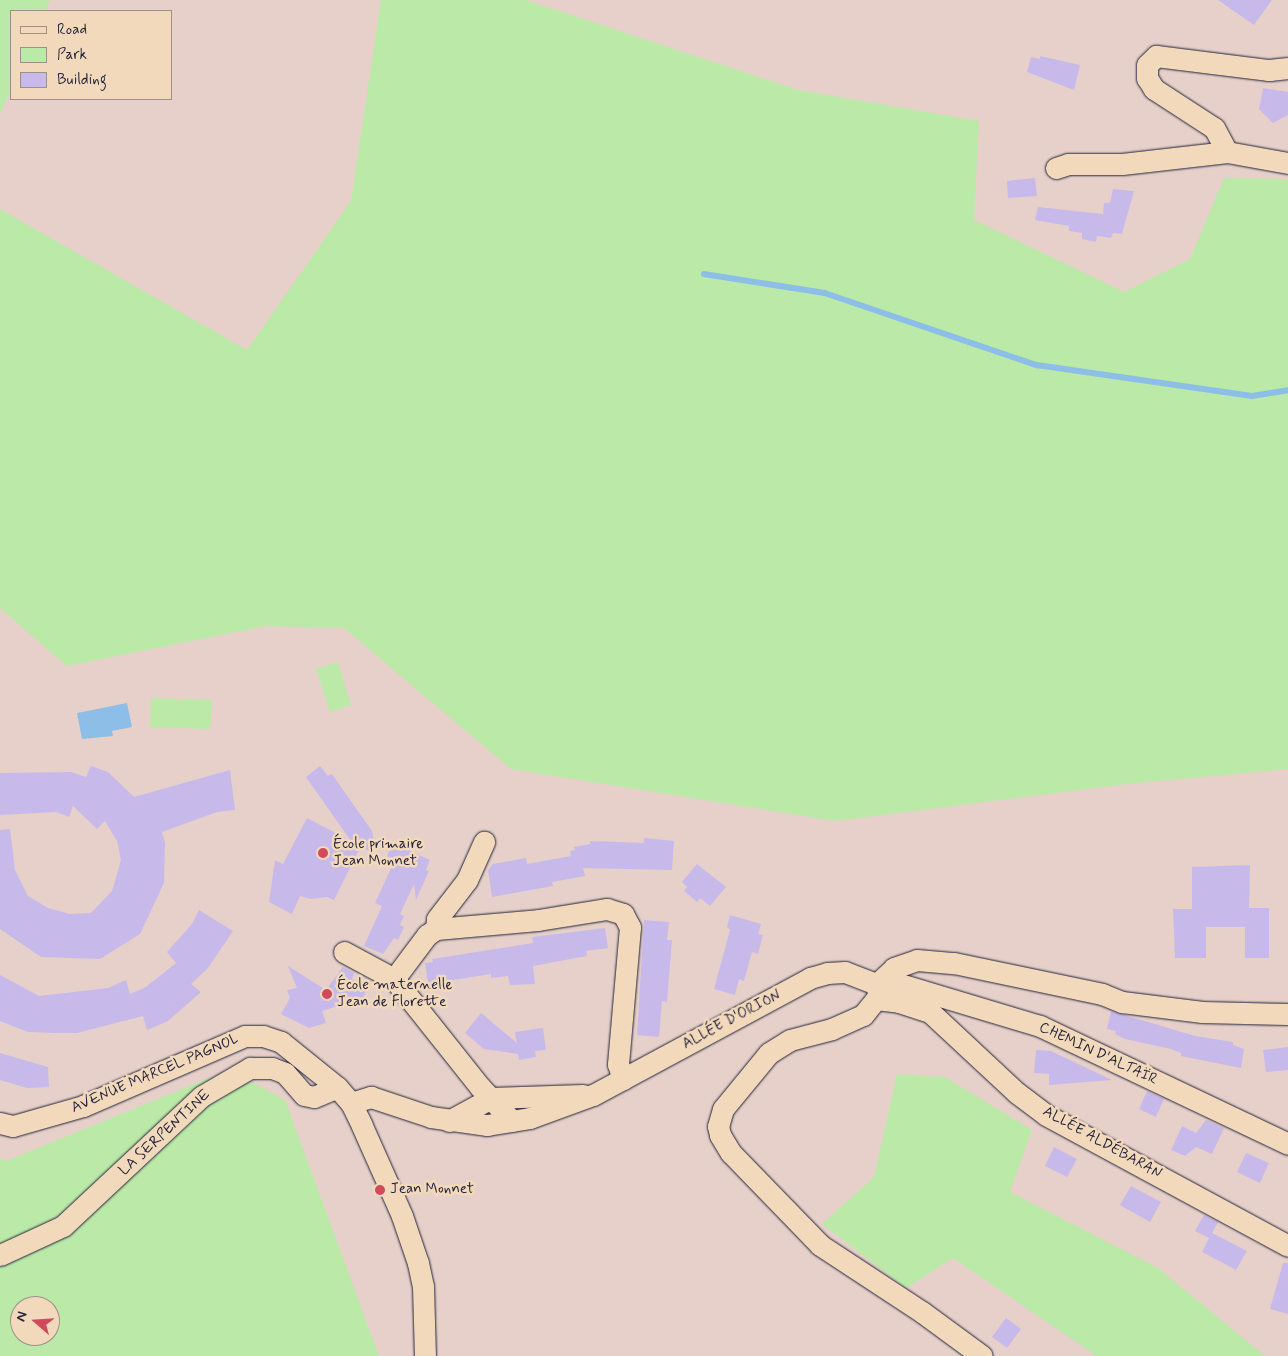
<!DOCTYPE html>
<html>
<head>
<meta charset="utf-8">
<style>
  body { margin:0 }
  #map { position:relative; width:1288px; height:1356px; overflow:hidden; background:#e6d0c9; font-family:Mynerve,sans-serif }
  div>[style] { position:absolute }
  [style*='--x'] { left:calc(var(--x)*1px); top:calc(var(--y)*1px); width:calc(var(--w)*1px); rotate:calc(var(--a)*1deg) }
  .green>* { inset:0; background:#bbe9a8 }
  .water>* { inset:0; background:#8cbee8 }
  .stream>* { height:5.5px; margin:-2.75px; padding:0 2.75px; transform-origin:2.75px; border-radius:2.75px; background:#8cbee8 }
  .building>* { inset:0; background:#c7baeb }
  .roads { filter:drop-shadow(0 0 1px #22223b) drop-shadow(0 0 1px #22223b) }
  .street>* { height:21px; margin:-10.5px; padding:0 10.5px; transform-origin:10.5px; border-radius:10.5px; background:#f3d9bb }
  .dots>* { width:14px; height:14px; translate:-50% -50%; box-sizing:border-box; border:2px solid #f3d9bb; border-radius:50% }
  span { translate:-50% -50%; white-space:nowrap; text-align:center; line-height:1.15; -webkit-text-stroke:5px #f3d9bb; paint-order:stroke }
  .poi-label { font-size:15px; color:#22223b }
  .left { translate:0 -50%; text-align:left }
  .street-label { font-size:15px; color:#22223b }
  .legend { position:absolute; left:10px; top:10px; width:162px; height:90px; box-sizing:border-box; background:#f3d9bb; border:1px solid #9f9088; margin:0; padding:6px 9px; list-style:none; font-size:15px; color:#22223b }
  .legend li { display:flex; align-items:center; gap:10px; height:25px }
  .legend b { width:25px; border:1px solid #9f9088 }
  .north { position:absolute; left:10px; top:1296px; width:50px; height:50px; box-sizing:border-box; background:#f3d9bb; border:1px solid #9f9088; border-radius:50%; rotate:289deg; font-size:14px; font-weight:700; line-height:20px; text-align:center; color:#22223b }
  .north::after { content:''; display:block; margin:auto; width:18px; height:22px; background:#d1495b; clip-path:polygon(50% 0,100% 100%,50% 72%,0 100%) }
</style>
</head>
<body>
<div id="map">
  <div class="green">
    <div style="clip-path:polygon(0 0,50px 0,45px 11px,11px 11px,11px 89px,0 114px)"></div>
    <div style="clip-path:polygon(381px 0,526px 0,798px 90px,979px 121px,974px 220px,1124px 292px,1190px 259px,1224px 178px,1288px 179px,1288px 769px,1135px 783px,835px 821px,511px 769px,344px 628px,266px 626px,67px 666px,0 608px,0 209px,247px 350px,351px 201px)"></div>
    <div style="clip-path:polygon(338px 662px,351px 705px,330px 712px,316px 669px)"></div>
    <div style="clip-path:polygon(151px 698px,212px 700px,210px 729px,150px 727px)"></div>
    <div style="clip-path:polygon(evenodd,229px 1070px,285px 1100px,379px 1356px,0 1356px,0 1159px,6px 1161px,229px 1070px,20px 1306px,50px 1306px,50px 1336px,20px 1336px,20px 1306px)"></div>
    <div style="clip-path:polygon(897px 1074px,945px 1077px,1032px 1130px,1010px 1192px,1158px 1268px,1265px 1356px,1097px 1356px,953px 1258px,906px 1288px,822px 1224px,874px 1177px)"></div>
  </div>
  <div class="water">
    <div style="clip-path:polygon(127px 703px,132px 727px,112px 731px,113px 736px,82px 739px,77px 713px)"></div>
  </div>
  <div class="stream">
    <div style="--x:704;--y:274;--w:122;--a:8.9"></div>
    <div style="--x:825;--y:293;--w:224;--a:18.8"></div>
    <div style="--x:1037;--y:365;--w:217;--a:8.2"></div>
    <div style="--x:1252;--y:396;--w:36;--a:-9"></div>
  </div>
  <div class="building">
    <div style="clip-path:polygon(1218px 0,1272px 0,1254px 25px)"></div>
    <div style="clip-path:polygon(1040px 56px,1080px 65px,1074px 90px,1027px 72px,1031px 57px,1040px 59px)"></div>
    <div style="clip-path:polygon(1263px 88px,1288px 92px,1288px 115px,1273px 123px,1259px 109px)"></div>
    <div style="clip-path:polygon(1035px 178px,1037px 196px,1008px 198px,1007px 181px)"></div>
    <div style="clip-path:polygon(1113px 189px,1134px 191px,1122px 234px,1113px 233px,1111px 238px,1097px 236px,1096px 242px,1082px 239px,1082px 233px,1069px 231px,1069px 226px,1035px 220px,1038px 207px,1103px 214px,1104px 203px,1110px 203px)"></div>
    <div style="clip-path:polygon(91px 766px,108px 772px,134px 797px,230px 770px,235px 810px,217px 812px,162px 832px,165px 843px,164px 883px,140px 934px,100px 959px,41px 957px,0 929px,0 830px,10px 829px,15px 870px,28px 896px,48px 908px,70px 914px,91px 913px,112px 891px,121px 860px,117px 841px,105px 821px,97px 829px,73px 806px,69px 817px,56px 812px,0 815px,0 773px,71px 772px,86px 777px)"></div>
    <div style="clip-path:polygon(320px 766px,328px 776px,332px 774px,372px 831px,374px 843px,369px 851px,361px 846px,334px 900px,327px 897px,311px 899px,300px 896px,292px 914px,269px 902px,275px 860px,283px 864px,307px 818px,351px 841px,306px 777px)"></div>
    <div style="clip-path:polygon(644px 838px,674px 841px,672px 870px,583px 868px,585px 876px,552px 882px,553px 886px,492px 897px,488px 870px,493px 864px,526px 858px,527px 864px,571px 856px,570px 851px,575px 850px,574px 847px,590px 844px,590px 841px,644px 843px)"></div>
    <div style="clip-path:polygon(393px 843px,430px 860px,426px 870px,429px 871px,416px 900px,414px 884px,400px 914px,404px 916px,400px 925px,404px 927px,398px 940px,394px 938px,383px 954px,364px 946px,382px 906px,375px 903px,395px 860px,387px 856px)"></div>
    <div style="clip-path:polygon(697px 864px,726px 887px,710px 906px,700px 898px,697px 902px,684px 891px,687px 887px,682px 882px)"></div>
    <div style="clip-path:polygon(1250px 865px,1249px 908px,1269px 908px,1269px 958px,1245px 958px,1245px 927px,1206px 927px,1206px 958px,1175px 958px,1173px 909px,1192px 909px,1192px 867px)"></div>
    <div style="clip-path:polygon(199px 910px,233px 931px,208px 968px,191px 984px,201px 992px,168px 1021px,147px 1030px,143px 1016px,77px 1033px,55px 1033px,28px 1032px,0 1021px,0 975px,39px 996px,108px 988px,126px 980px,130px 994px,146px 987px,176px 963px,167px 952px,192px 924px)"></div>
    <div style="clip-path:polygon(730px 915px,761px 924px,758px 934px,763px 935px,758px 954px,752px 952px,744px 981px,739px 979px,735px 995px,714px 989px,730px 930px,727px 927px)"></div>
    <div style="clip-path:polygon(644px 920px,669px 922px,667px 940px,672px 940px,667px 1002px,662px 1001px,659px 1037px,637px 1035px)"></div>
    <div style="clip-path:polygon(605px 928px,608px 948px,586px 951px,587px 956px,533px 966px,535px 984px,510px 985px,508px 976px,491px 978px,491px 974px,428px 984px,425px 963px,433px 962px,432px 959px,533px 943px,532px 937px)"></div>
    <div style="clip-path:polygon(288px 966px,326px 990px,343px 967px,354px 973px,352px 979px,368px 987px,358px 1008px,347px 1003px,322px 1011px,326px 1023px,309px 1028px,281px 1014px,290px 998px,287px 990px,297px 988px)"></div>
    <div style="clip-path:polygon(1111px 1011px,1195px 1036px,1233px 1042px,1233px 1045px,1244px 1049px,1241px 1068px,1181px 1056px,1181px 1053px,1171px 1049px,1125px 1039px,1115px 1034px,1116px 1031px,1107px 1029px)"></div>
    <div style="clip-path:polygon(481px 1013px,517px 1043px,515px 1032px,543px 1028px,546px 1050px,535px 1051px,536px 1057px,519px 1060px,518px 1054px,484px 1049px,465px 1033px)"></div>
    <div style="clip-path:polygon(1288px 1047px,1288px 1070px,1266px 1072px,1263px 1050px)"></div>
    <div style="clip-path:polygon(1036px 1050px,1051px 1051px,1112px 1080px,1049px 1085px,1049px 1074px,1034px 1073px)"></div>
    <div style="clip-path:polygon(0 1053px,48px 1067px,49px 1087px,27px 1088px,0 1080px)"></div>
    <div style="clip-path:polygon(1147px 1091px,1164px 1099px,1156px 1117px,1139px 1109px)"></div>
    <div style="clip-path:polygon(1206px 1120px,1224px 1128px,1212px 1154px,1196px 1147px,1185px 1156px,1171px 1150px,1182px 1126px,1196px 1133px)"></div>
    <div style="clip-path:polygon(1054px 1147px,1077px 1159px,1067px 1177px,1045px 1166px)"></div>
    <div style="clip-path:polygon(1246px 1153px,1269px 1163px,1260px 1183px,1237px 1172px)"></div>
    <div style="clip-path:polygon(1131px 1186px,1161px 1202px,1150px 1222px,1120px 1205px)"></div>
    <div style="clip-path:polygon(1204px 1215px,1218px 1222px,1212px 1233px,1247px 1251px,1236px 1270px,1202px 1252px,1209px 1238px,1195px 1231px)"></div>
    <div style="clip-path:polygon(1283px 1263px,1288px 1263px,1288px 1314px,1270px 1309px)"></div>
    <div style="clip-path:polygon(1006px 1318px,1021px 1329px,1007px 1348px,992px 1337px)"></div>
  </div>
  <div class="roads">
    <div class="street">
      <div style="--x:1227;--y:152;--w:27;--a:-118"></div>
      <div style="--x:1214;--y:128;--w:72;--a:-147"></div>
      <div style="--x:1154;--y:89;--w:13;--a:-122"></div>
      <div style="--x:1147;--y:78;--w:13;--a:-90"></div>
      <div style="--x:1147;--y:65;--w:13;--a:-45"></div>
      <div style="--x:1156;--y:56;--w:114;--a:7.1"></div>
      <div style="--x:1269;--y:70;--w:19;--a:-6"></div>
      <div style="--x:1056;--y:168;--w:13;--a:-18"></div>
      <div style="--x:1068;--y:164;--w:54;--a:0"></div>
      <div style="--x:1122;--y:164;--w:106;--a:-6.5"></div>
      <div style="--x:1227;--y:152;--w:62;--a:10.2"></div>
      <div style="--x:436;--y:929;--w:10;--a:-84"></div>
      <div style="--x:437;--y:919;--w:49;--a:-52.4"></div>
      <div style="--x:467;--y:880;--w:42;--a:-65.9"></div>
      <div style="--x:344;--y:952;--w:57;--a:28.4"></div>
      <div style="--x:877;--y:989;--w:5;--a:-90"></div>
      <div style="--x:877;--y:984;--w:23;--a:-43"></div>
      <div style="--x:894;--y:968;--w:24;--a:-19"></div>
      <div style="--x:917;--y:960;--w:37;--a:5"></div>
      <div style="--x:954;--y:963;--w:151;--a:11.8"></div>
      <div style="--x:1102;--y:994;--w:22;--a:22"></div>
      <div style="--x:1122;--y:1002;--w:81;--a:7.1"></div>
      <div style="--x:1202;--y:1012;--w:86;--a:1.3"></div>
      <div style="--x:876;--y:999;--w:21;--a:129"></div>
      <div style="--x:863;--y:1015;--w:34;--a:156"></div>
      <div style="--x:832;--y:1029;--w:43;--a:165.3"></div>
      <div style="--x:790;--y:1040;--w:25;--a:148"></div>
      <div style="--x:769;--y:1053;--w:72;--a:129.4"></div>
      <div style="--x:723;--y:1109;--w:18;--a:106"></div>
      <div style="--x:718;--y:1126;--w:9;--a:77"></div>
      <div style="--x:720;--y:1135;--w:21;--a:59"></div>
      <div style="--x:731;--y:1153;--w:128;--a:45.9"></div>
      <div style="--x:820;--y:1245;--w:122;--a:33.3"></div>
      <div style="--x:922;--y:1312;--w:74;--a:36.3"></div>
      <div style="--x:876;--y:999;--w:23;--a:7"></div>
      <div style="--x:899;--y:1002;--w:33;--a:18"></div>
      <div style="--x:930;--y:1012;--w:119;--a:43"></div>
      <div style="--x:1017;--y:1093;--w:36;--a:37"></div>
      <div style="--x:1046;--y:1115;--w:275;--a:28.4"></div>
      <div style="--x:351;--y:1103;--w:21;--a:-17"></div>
      <div style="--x:371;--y:1097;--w:63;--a:18.4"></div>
      <div style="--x:431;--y:1117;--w:57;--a:8.1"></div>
      <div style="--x:487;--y:1125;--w:44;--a:-9.2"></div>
      <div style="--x:530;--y:1118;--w:67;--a:-20.1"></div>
      <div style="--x:593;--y:1095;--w:247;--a:-28.3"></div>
      <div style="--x:810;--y:978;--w:18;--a:-16"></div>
      <div style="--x:827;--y:973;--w:18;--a:-3"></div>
      <div style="--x:845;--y:972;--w:34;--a:21"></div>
      <div style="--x:877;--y:984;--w:23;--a:0"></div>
      <div style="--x:900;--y:984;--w:146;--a:16.7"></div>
      <div style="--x:1040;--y:1026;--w:275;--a:25.4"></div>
      <div style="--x:449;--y:1121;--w:48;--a:-28.7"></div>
      <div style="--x:491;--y:1098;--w:92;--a:-1.9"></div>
      <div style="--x:512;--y:1121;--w:47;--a:-133.3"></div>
      <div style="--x:480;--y:1087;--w:138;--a:-128.5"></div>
      <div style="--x:394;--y:979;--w:55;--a:-53.1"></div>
      <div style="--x:427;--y:935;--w:11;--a:-34"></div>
      <div style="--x:436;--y:929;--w:102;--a:-5"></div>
      <div style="--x:538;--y:920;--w:70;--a:-9.1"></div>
      <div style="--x:607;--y:909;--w:17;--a:17"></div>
      <div style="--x:623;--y:914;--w:15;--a:62"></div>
      <div style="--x:630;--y:927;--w:138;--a:95"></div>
      <div style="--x:618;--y:1064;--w:16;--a:72"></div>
      <div style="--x:0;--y:1123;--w:13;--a:13"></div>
      <div style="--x:13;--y:1126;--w:73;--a:-15.9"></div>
      <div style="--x:83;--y:1106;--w:176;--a:-23.4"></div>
      <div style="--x:245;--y:1036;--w:18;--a:0"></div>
      <div style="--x:263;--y:1036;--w:19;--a:18"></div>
      <div style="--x:281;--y:1042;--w:72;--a:38.8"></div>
      <div style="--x:337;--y:1087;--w:21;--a:49"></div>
      <div style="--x:351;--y:1103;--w:25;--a:64"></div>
      <div style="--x:362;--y:1126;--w:98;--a:66"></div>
      <div style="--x:402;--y:1216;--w:50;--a:71.2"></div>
      <div style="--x:418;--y:1263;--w:24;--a:78"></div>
      <div style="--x:423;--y:1286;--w:70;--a:88.4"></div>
      <div style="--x:0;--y:1255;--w:69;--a:-24.7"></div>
      <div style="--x:63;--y:1226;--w:190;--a:-43.1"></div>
      <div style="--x:202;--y:1096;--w:56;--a:-30.3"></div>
      <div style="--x:250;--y:1068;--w:22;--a:0"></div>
      <div style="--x:272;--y:1068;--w:14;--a:21"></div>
      <div style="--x:285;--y:1073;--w:29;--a:49"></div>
      <div style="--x:304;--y:1095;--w:10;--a:11"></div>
      <div style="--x:314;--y:1097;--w:25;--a:-23"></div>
    </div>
  </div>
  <div class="dots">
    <div style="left:323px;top:853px;background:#d1495b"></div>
    <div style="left:327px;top:994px;background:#d1495b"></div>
    <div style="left:380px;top:1190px;background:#d1495b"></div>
  </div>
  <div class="poi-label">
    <span class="left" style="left:333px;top:853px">École primaire<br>Jean Monnet</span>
    <span class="left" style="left:337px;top:994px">École maternelle<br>Jean de Florette</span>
    <span class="left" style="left:390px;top:1190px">Jean Monnet</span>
  </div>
  <div class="street-label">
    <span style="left:732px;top:1020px;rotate:-28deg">ALLÉE D'ORION</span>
    <span style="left:1098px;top:1054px;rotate:25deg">CHEMIN D'ALTAÏR</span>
    <span style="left:155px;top:1074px;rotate:-23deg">AVENUE MARCEL PAGNOL</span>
    <span style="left:165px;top:1133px;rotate:-43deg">LA SERPENTINE</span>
    <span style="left:1102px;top:1143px;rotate:29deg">ALLÉE ALDÉBARAN</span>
  </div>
  <ul class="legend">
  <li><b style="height:6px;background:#f3d9bb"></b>Road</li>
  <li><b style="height:14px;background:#bbe9a8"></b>Park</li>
  <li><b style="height:14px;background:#c7baeb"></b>Building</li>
  </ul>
  <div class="north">N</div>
</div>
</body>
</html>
